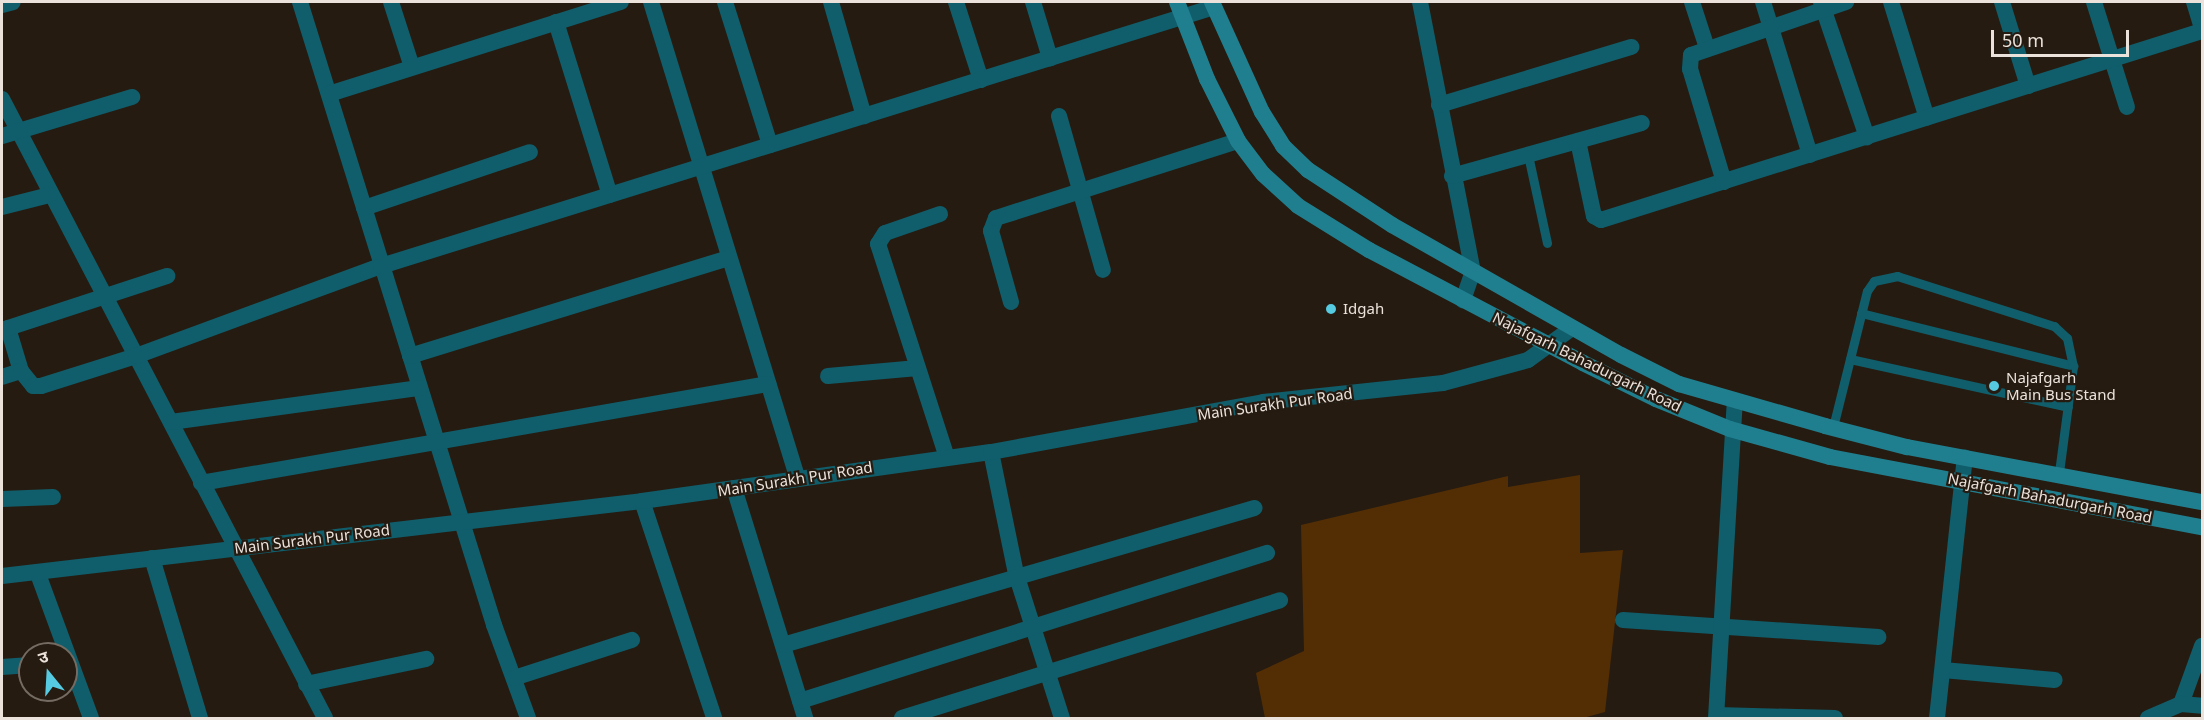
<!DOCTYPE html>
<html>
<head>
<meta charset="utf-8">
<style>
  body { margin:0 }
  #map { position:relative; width:2204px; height:720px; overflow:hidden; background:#261b11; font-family:"Noto Sans","Noto Sans Devanagari",sans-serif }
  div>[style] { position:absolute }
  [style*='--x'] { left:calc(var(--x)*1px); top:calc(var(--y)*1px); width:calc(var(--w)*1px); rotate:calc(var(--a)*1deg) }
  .green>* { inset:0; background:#532e04 }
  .service>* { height:9px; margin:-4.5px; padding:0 4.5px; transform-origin:4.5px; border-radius:4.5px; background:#105e6b }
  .minor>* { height:16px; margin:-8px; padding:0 8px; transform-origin:8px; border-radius:8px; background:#105e6b }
  .tertiary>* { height:16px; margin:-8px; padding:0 8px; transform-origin:8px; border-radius:8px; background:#105e6b }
  .secondary>* { height:16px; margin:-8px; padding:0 8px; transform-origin:8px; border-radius:8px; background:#207f8f }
  .dots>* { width:16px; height:16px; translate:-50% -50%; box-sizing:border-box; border:3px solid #261b11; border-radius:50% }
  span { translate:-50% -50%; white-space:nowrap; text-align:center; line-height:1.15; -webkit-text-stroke:4.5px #261b11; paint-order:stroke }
  .poi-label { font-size:15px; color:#eae2db }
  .left { translate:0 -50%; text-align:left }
  .street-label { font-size:15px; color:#eae2db }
  .frame { position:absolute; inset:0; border:3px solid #eae2db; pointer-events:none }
  .north { position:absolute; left:18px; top:642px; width:60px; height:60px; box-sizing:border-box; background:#261b11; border:2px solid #746b62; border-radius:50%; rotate:342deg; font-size:16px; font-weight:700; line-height:24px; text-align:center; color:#eae2db }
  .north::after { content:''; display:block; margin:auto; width:21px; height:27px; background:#55cae0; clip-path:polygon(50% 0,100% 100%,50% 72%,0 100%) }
  .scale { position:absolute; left:1991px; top:30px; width:138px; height:27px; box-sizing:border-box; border:3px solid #eae2db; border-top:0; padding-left:8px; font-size:18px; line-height:21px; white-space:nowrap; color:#eae2db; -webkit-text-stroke:4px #261b11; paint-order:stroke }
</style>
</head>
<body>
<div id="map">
  <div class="green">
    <div style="clip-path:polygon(1580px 475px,1580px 553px,1623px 550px,1605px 712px,1583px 718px,1265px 718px,1256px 673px,1304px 651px,1301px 525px,1508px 476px,1508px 487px)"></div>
  </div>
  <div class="service">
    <div style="--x:1528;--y:155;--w:90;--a:77.8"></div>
    <div style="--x:1861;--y:313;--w:219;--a:14"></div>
    <div style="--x:1850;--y:359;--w:223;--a:12.4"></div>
    <div style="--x:1833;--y:427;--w:140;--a:-76"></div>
    <div style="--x:1867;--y:291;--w:12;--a:-55"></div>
    <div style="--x:1874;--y:281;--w:24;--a:-12"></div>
    <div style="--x:1897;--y:276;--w:165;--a:17.7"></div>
    <div style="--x:2054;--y:326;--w:18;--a:43"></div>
    <div style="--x:2067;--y:338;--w:29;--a:78"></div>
    <div style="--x:2073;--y:366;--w:107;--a:97.5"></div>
  </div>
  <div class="minor">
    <div style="--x:300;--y:2;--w:653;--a:72.7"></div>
    <div style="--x:494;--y:625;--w:99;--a:69.9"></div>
    <div style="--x:391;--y:2;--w:68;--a:72.1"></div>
    <div style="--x:651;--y:2;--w:498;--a:72.9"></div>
    <div style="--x:725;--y:2;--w:150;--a:72.5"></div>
    <div style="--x:831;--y:2;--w:119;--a:73.9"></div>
    <div style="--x:956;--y:2;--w:82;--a:72.2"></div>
    <div style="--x:1033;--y:2;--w:59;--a:73.1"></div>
    <div style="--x:1420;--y:2;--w:274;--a:78.9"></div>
    <div style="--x:1473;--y:271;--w:31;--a:109"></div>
    <div style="--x:1692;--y:2;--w:48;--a:71.9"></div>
    <div style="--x:1763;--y:2;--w:160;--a:72.9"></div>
    <div style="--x:1821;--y:2;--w:143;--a:71.2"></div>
    <div style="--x:1891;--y:2;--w:121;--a:72.8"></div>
    <div style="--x:2002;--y:2;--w:88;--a:72.8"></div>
    <div style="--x:2094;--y:2;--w:110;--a:72.6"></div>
    <div style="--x:2194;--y:2;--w:27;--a:73"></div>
    <div style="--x:2;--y:5;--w:11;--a:-15"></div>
    <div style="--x:556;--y:22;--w:181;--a:72.7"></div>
    <div style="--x:329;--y:94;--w:306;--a:-17.5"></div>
    <div style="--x:2;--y:99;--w:698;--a:62.44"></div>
    <div style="--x:1439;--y:105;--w:201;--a:-16.8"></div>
    <div style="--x:1059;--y:116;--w:160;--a:74.1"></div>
    <div style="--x:2;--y:136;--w:136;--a:-16.7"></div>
    <div style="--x:1578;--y:141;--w:77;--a:78"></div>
    <div style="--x:1594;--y:216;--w:8;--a:30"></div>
    <div style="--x:1601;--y:220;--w:630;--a:-17.46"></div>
    <div style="--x:1452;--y:176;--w:197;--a:-15.6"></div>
    <div style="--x:1724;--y:182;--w:118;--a:-106.7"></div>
    <div style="--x:1690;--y:69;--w:14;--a:-86"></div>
    <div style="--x:1691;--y:55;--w:164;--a:-18.9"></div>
    <div style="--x:2;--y:207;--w:49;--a:-14.3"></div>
    <div style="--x:364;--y:208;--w:175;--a:-18.6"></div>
    <div style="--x:940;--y:214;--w:58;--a:160.9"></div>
    <div style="--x:885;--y:233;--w:13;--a:122"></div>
    <div style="--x:878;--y:244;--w:224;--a:72.1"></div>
    <div style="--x:1011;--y:302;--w:74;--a:-105.7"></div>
    <div style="--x:991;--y:231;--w:14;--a:-69"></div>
    <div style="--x:996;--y:218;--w:254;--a:-17.7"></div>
    <div style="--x:8;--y:328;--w:45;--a:73.2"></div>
    <div style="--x:2;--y:330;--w:174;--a:-18.1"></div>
    <div style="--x:410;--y:356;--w:334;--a:-17.1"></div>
    <div style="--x:828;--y:376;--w:90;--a:-5.1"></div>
    <div style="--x:2;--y:377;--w:20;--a:-18"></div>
    <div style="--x:21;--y:371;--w:19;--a:51"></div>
    <div style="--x:33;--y:386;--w:8;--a:0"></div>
    <div style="--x:41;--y:386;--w:100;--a:-17.5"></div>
    <div style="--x:136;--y:356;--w:261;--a:-20.2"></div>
    <div style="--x:381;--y:266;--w:872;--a:-17.27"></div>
    <div style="--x:171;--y:422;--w:251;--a:-7.8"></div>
    <div style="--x:991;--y:452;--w:125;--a:78.4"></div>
    <div style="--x:1016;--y:574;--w:151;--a:72.3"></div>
    <div style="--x:201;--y:483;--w:576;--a:-9.9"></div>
    <div style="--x:734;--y:488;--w:241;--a:72.8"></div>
    <div style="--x:2;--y:499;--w:51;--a:-2.2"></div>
    <div style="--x:642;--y:501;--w:229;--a:71.6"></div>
    <div style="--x:152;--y:558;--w:167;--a:73.3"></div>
    <div style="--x:38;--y:574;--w:153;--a:69.8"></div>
    <div style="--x:1623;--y:620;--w:256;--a:3.8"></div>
    <div style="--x:783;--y:645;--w:491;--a:-16.2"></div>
    <div style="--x:2;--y:667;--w:28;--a:-4"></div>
    <div style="--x:1943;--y:670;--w:112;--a:5.1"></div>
    <div style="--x:514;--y:678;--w:124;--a:-17.9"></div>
    <div style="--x:306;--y:684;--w:123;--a:-11.8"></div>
    <div style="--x:800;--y:701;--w:490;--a:-17.6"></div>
    <div style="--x:2181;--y:704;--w:62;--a:-70.1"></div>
    <div style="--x:1717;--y:715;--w:118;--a:1.5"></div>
    <div style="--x:902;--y:718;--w:396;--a:-17.3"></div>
    <div style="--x:1716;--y:718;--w:318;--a:-86.6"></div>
    <div style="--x:1937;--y:718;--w:262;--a:-83.9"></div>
    <div style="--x:2148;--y:718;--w:36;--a:-23"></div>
    <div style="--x:2181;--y:704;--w:21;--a:5"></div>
  </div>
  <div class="tertiary">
    <div style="--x:2;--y:576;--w:644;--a:-6.68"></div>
    <div style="--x:642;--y:501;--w:352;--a:-8"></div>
    <div style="--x:991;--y:452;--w:277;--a:-10.4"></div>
    <div style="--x:1263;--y:402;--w:181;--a:-6"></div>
    <div style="--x:1443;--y:383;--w:88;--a:-15.1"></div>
    <div style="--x:1528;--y:360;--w:54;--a:-36"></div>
  </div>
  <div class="secondary">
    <div style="--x:1177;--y:2;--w:83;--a:68.7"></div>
    <div style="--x:1207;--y:79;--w:69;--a:63.4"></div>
    <div style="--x:1238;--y:141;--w:41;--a:52.9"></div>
    <div style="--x:1263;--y:174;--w:47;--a:42.4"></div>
    <div style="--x:1298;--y:206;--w:84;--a:31.8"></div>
    <div style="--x:1369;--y:250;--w:242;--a:27.8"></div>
    <div style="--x:1583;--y:363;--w:81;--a:26.3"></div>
    <div style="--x:1656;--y:399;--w:80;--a:22.1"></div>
    <div style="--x:1730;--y:429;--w:104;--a:15.6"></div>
    <div style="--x:1830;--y:457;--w:379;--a:10.7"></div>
    <div style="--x:1212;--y:2;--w:121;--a:65.6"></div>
    <div style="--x:1262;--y:112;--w:40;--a:58"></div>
    <div style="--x:1283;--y:146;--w:35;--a:44"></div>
    <div style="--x:1308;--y:170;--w:100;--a:33.2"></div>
    <div style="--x:1392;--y:225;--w:263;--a:29.6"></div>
    <div style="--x:1621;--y:355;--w:65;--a:26.6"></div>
    <div style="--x:1679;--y:384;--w:152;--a:16"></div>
    <div style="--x:1825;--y:426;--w:85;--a:14.4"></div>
    <div style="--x:1907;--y:447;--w:300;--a:10.6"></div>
  </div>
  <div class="dots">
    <div style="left:1331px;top:309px;background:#55cae0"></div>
    <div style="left:1994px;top:386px;background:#55cae0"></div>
  </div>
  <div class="poi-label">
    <span class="left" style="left:1343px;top:309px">Idgah</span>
    <span class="left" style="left:2006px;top:386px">Najafgarh<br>Main Bus Stand</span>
  </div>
  <div class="street-label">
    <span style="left:1587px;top:362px;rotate:26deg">Najafgarh Bahadurgarh Road</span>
    <span style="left:1275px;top:404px;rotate:-8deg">Main Surakh Pur Road</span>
    <span style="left:795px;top:479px;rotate:-9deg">Main Surakh Pur Road</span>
    <span style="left:2050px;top:498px;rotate:11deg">Najafgarh Bahadurgarh Road</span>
    <span style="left:312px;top:539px;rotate:-7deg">Main Surakh Pur Road</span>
  </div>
  <div class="frame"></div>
  <div class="north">उ</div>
  <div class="scale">50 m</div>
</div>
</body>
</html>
